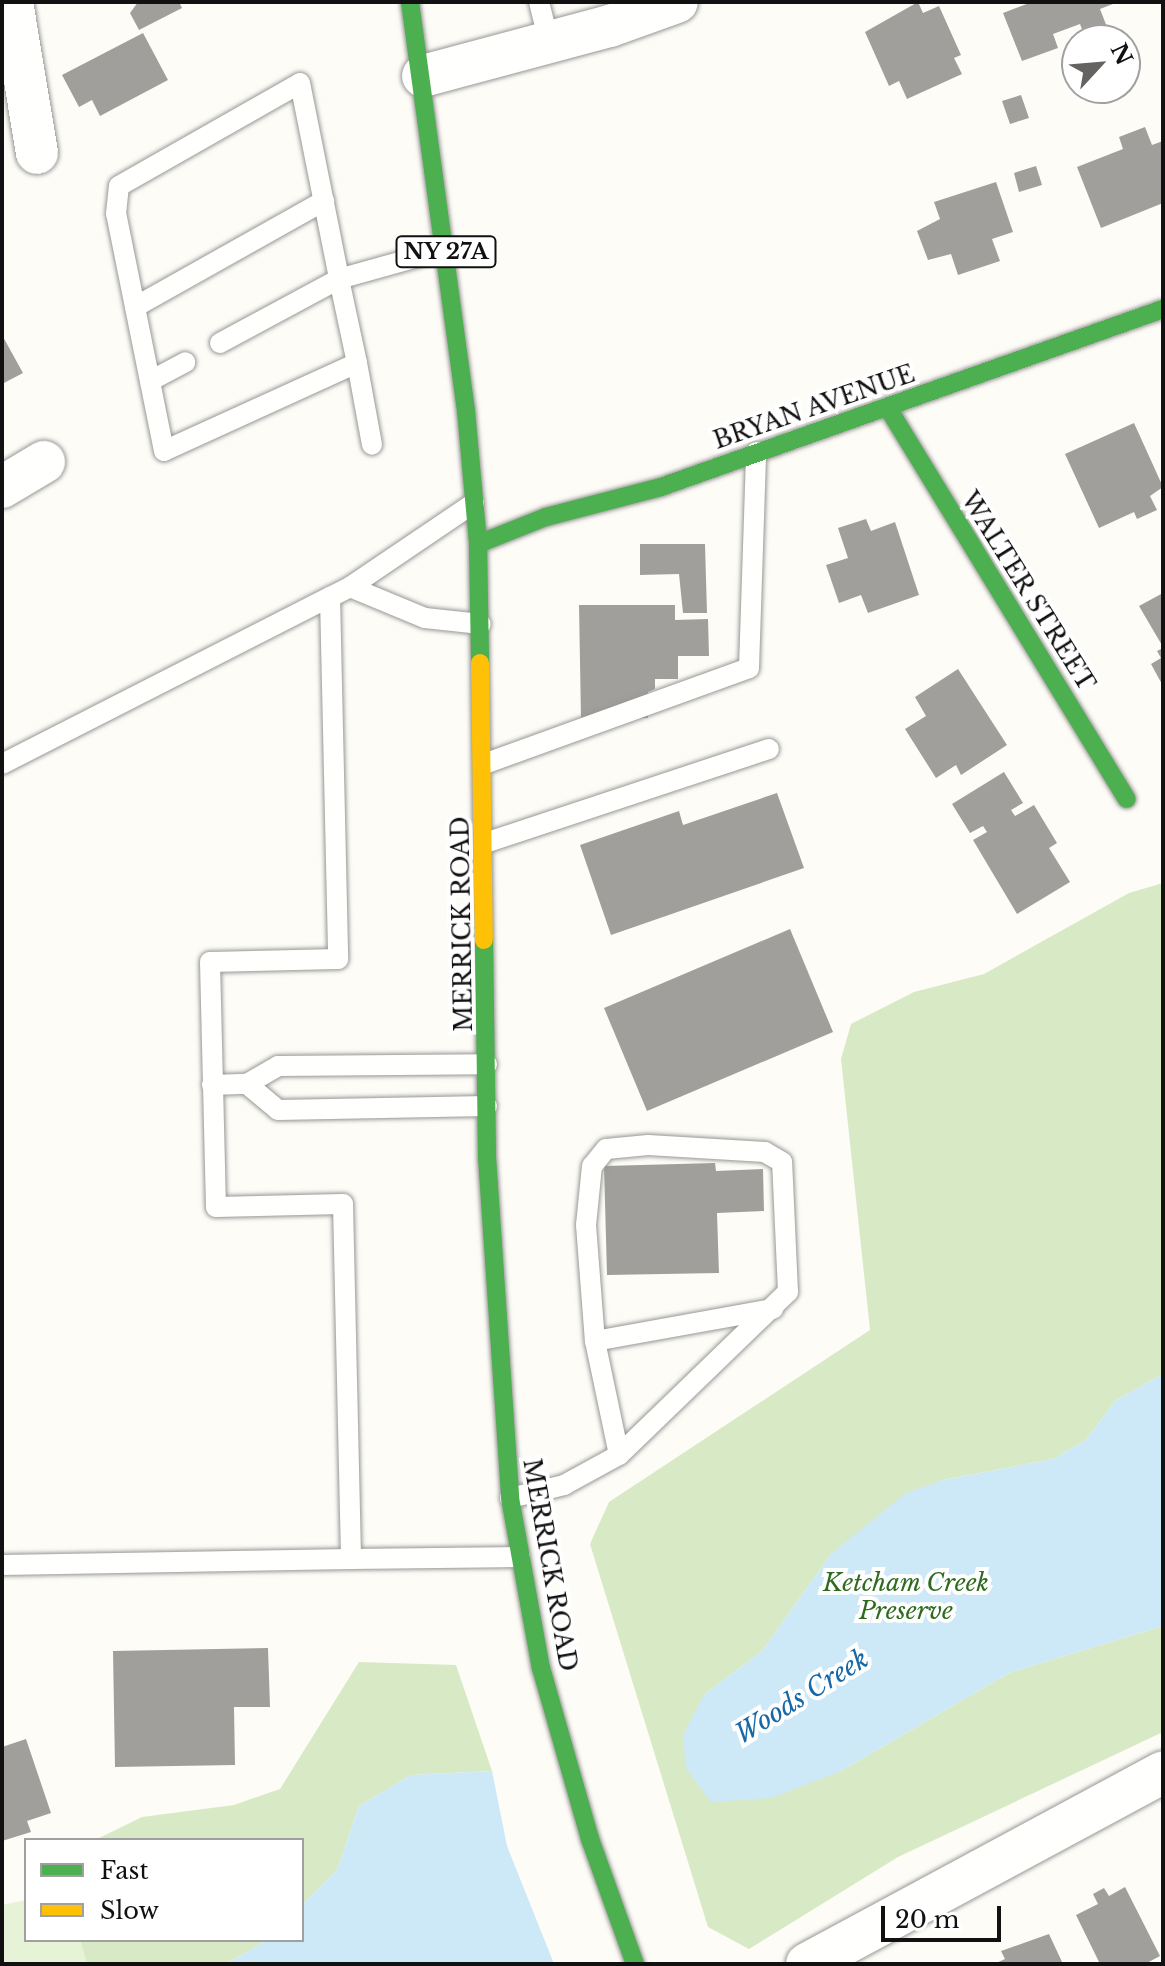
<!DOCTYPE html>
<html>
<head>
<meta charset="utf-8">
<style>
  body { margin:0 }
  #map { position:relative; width:1165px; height:1966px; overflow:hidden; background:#fdfcf7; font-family:"Libre Baskerville",serif }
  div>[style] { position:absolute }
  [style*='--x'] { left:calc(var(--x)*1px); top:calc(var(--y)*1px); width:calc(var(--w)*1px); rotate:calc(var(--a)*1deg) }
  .green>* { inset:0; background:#e7f3d7 }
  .forest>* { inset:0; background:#d8eac5 }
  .water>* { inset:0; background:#cde8f7 }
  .building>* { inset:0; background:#a19f9c }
  .roads { filter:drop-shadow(0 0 2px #979795) drop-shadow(0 0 2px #979795) }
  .lane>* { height:20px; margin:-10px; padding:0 10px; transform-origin:10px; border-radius:10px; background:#fffffe }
  .street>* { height:42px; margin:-21px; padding:0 21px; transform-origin:21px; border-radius:21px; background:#fffffe }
  .fast>* { height:18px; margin:-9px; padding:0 9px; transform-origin:9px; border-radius:9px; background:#4caf50 }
  .slow>* { height:18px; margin:-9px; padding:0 9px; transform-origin:9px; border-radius:9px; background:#ffc107 }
  span { translate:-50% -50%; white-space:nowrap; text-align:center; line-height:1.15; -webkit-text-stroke:8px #fff; paint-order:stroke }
  .shield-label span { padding:2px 6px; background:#fff; border:2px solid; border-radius:6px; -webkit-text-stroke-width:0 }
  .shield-label { font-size:22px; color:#111; font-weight:700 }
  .street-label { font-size:24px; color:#111 }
  .park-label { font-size:24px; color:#2f6b1f; font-style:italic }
  .water-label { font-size:26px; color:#1768a6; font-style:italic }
  .frame { position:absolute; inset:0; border:4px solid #111; pointer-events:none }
  .legend { position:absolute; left:24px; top:1838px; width:280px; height:104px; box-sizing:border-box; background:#fff; border:2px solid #a0a0a0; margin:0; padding:10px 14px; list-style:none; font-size:24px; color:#111 }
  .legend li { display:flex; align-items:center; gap:16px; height:40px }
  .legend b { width:40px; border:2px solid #a0a0a0 }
  .north { position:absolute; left:1061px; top:24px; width:80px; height:80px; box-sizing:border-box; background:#fff; border:2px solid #a0a0a0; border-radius:50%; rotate:64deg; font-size:22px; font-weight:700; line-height:32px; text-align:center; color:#111 }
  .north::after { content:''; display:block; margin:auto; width:28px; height:36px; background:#646362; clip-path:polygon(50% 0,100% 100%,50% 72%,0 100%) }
  .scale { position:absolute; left:881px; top:1906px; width:120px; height:36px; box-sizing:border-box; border:4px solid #111; border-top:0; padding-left:10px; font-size:24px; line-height:28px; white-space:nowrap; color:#111; -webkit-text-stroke:6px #fff; paint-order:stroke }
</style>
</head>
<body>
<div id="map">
  <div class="green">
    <div style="clip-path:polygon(26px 1900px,26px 1940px,80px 1940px,87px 1964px,2px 1964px,2px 1905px)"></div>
  </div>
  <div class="forest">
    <div style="clip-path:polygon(1163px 883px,1163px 1374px,1115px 1401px,1086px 1440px,1053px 1459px,943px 1480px,831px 1554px,762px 1651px,704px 1695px,839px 1772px,1009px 1673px,1163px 1626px,1163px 1732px,898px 1857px,749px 1949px,708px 1927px,590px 1544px,609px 1502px,870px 1330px,841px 1059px,851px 1024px,914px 992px,984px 974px,1129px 893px)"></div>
    <div style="clip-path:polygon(359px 1662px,456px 1665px,492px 1771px,411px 1775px,359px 1806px,337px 1870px,302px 1905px,302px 1840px,95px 1840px,142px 1817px,234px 1805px,280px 1789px)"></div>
    <div style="clip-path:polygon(80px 1940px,267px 1940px,226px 1964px,87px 1964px)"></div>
  </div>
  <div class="water">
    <div style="clip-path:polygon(1163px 1374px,1163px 1626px,1009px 1673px,839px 1772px,771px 1798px,711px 1802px,686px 1768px,683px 1735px,704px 1695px,762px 1651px,831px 1554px,906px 1493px,943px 1480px,1053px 1459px,1086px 1440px,1115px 1401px)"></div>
    <div style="clip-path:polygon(492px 1771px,507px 1846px,554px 1964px,226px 1964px,267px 1940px,302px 1940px,302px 1905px,337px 1870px,359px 1806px,411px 1775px)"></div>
  </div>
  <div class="building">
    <div style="clip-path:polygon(138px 2px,179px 2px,182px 8px,139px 30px,130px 13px)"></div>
    <div style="clip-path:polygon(918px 2px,923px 13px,939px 6px,961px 55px,954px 58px,962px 74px,907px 99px,899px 81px,889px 86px,865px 32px)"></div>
    <div style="clip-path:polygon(1032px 2px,1118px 2px,1100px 9px,1112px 40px,1086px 40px,1080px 24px,1053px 34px,1058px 48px,1022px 61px,1003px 13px)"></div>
    <div style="clip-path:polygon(143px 33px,168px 80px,100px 116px,92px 100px,79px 107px,62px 75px)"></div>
    <div style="clip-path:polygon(1021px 95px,1029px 118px,1010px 124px,1002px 101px)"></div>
    <div style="clip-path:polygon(1145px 127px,1152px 145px,1163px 141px,1163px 203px,1101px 228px,1077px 167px,1123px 149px,1119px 137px)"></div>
    <div style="clip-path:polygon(1036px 166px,1042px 185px,1019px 192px,1014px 173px)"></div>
    <div style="clip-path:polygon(996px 182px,1013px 232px,992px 239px,1000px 261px,958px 275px,951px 254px,928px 260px,917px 231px,940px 219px,934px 202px)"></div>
    <div style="clip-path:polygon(2px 335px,23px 373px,2px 384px)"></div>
    <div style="clip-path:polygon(1134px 423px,1163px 487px,1150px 496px,1157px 510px,1137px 519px,1134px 512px,1099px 528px,1065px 454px)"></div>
    <div style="clip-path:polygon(866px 519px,871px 531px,895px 522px,919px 595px,868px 613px,861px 595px,839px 603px,826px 565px,848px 558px,838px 528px)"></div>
    <div style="clip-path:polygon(640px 544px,705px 544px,707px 613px,683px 613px,679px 574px,640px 575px)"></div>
    <div style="clip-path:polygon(1163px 593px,1163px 647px,1139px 606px)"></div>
    <div style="clip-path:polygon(579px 605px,675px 605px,675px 620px,708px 619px,709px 656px,678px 656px,678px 679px,655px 679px,655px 689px,648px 692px,648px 718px,581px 719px)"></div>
    <div style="clip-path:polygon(1163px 648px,1163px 686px,1151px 664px,1161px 658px,1157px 651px)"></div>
    <div style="clip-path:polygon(958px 669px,1007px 745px,961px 775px,956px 765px,936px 778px,905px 729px,926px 716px,915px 697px)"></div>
    <div style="clip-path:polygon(1004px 772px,1023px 803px,1011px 810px,1015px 816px,1034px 805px,1057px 843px,1049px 848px,1070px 882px,1017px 914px,973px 840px,987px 832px,983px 826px,970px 833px,952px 804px)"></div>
    <div style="clip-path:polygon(777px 793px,804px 868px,611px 935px,580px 845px,679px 811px,683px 825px)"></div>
    <div style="clip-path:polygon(790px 929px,833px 1032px,647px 1111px,604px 1008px)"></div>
    <div style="clip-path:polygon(715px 1163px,716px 1171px,763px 1169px,764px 1211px,717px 1213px,719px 1273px,607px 1275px,604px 1166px)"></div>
    <div style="clip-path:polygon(268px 1648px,270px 1707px,234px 1707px,235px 1765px,115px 1767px,113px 1651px)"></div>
    <div style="clip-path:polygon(26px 1739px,51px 1813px,27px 1821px,31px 1832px,2px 1841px,2px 1747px)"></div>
    <div style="clip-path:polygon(1125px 1887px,1160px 1956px,1145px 1964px,1100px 1964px,1076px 1915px,1098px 1904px,1093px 1894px,1104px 1888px,1109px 1896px)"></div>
    <div style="clip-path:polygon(1049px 1934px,1063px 1964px,994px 1964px,1005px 1959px,1001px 1951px)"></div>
  </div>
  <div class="roads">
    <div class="lane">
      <div style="--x:539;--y:2;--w:41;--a:76"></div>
      <div style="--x:135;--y:307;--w:217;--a:-29.3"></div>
      <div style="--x:220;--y:343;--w:135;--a:-28.3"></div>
      <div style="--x:339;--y:279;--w:86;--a:77.9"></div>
      <div style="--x:357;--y:363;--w:212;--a:155.5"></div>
      <div style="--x:164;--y:451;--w:242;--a:-101.4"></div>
      <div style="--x:116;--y:214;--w:28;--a:-84"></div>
      <div style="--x:119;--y:186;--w:208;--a:-29.6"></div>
      <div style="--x:300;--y:83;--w:200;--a:78.7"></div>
      <div style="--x:339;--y:279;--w:111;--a:-15.7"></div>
      <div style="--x:357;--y:363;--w:83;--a:79.6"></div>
      <div style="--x:150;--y:381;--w:40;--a:-28"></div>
      <div style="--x:474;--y:503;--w:150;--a:145.9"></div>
      <div style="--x:350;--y:587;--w:81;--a:22.5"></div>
      <div style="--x:425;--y:618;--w:56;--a:6.1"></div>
      <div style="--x:350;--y:587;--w:22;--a:153"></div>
      <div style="--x:330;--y:597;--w:362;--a:88.7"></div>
      <div style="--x:338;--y:959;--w:128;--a:178.7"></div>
      <div style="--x:210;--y:962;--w:245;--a:88.6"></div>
      <div style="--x:216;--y:1207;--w:127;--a:-1.4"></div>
      <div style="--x:343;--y:1204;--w:355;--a:88.7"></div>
      <div style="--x:351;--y:1559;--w:169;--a:-0.7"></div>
      <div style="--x:2;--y:764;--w:368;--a:-27"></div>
      <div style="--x:484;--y:764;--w:282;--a:-19.9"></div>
      <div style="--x:749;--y:668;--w:216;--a:-88.1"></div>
      <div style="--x:485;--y:843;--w:299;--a:-18.3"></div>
      <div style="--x:247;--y:1084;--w:40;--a:40"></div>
      <div style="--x:278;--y:1110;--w:209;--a:-1.1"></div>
      <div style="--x:212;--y:1085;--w:35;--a:-2"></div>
      <div style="--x:247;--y:1084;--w:36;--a:-30"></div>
      <div style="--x:278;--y:1066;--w:209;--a:-0.5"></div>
      <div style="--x:595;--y:1341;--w:181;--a:-10.2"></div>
      <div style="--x:510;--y:1498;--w:56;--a:-13.5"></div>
      <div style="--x:564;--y:1485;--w:63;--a:-28.6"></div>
      <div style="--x:619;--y:1455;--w:235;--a:-44"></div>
      <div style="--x:788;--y:1292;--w:130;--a:-92.6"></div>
      <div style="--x:782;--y:1162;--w:20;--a:-150"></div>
      <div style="--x:765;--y:1152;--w:117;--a:-176.6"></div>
      <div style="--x:648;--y:1145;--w:42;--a:174.6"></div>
      <div style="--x:606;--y:1149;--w:22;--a:129"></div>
      <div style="--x:592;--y:1166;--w:59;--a:95.8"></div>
      <div style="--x:586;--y:1225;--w:116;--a:85.6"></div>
      <div style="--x:595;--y:1341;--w:116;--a:78.1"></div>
      <div style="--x:2;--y:1565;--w:349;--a:-1"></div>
    </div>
    <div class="street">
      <div style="--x:12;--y:2;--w:153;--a:80.6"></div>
      <div style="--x:423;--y:76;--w:194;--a:-15"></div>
      <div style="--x:610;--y:26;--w:71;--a:-19.7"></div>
      <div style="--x:2;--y:487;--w:49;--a:-30.8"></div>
      <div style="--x:807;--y:1964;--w:404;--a:-28.3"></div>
    </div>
    <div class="fast">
      <div style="--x:410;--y:2;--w:413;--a:82.2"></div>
      <div style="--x:466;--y:411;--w:134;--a:84.8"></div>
      <div style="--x:478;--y:544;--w:119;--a:89"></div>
      <div style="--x:888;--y:408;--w:458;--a:58.6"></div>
      <div style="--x:478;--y:544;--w:73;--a:-21.7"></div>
      <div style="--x:546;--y:517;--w:119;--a:-14.6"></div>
      <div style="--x:661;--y:487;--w:533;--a:-19.52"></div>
      <div style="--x:484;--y:940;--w:217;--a:89.2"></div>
      <div style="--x:487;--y:1157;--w:342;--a:86.1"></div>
      <div style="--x:510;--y:1498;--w:173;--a:79.7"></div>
      <div style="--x:541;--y:1668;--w:178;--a:74"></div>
      <div style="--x:590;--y:1839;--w:133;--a:70.2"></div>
    </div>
    <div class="slow">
      <div style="--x:480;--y:663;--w:277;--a:89.2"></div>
    </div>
  </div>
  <div class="shield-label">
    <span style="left:446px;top:252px">NY 27A</span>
  </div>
  <div class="street-label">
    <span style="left:814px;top:407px;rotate:-19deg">BRYAN AVENUE</span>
    <span style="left:1028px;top:591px;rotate:58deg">WALTER STREET</span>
    <span style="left:462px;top:924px;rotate:-91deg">MERRICK ROAD</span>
    <span style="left:550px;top:1565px;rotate:80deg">MERRICK ROAD</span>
  </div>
  <div class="park-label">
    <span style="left:906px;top:1597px">Ketcham Creek<br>Preserve</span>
  </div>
  <div class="water-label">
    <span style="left:802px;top:1697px;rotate:-32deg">Woods Creek</span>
  </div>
  <div class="frame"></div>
  <ul class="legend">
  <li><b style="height:10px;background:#4caf50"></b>Fast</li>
  <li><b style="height:10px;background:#ffc107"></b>Slow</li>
  </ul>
  <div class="north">N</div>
  <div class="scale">20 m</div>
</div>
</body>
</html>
